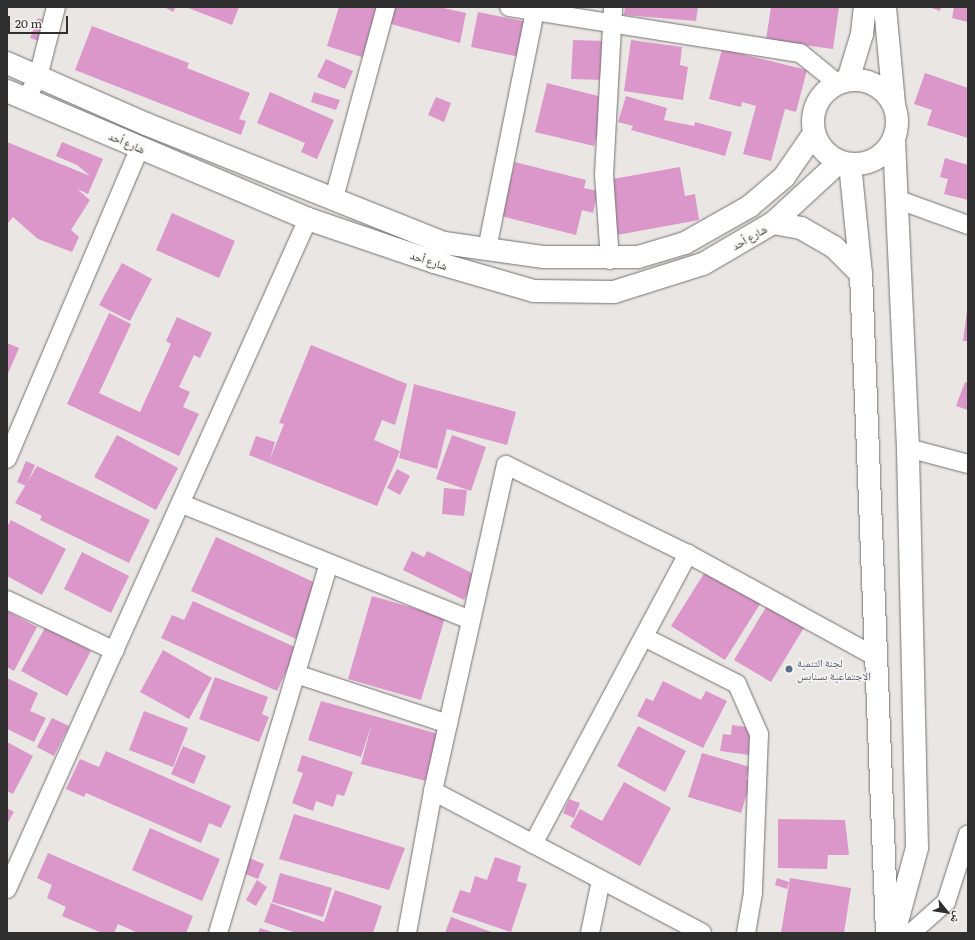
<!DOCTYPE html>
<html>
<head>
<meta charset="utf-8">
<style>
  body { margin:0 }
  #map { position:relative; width:975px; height:940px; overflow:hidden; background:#e9e6e4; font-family:Literata,"Noto Naskh Arabic",serif }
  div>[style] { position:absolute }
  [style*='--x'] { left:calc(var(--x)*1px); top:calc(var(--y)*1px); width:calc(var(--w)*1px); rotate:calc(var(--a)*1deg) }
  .building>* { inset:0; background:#db97ca }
  .roads { filter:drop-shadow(0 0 1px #74716f) drop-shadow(0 0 1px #74716f) }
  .minor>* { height:18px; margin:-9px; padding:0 9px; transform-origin:9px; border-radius:9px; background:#fff }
  .tertiary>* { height:22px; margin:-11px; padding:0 11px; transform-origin:11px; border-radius:11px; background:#fff }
  .primary>* { height:22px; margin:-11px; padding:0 11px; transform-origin:11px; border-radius:11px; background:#fff }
  .primary>.ring { margin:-11px; padding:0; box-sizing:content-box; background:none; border:22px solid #fff; border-radius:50% }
  .dots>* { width:11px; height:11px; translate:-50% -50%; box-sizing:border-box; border:2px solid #f7f4f1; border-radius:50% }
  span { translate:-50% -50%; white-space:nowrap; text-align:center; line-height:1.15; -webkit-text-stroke:3px #f7f4f1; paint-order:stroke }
  .street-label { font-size:11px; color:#302f2f }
  .service-label { font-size:11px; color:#4e5e75 }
  .left { translate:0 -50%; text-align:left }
  .frame { position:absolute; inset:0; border:8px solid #302f2f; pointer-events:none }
  .north { position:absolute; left:927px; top:892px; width:40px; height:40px; -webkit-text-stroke:3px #f7f4f1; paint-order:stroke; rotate:120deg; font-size:11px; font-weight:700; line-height:16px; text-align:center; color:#302f2f }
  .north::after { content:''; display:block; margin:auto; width:14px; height:18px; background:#302f2f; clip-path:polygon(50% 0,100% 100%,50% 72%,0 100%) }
  .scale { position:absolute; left:8px; top:16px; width:60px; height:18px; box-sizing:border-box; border:2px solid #302f2f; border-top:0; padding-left:5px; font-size:12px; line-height:14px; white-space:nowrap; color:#302f2f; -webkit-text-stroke:3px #f7f4f1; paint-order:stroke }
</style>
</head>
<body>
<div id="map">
  <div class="building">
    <div style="clip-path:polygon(164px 7px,176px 7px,173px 12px)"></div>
    <div style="clip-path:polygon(186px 7px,239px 7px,232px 25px)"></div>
    <div style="clip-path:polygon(339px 7px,382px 7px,365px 58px,327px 46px)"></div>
    <div style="clip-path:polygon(395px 7px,439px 7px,466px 13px,460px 43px,391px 24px)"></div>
    <div style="clip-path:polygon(625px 7px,698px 7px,696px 21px,624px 15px)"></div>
    <div style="clip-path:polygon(771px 7px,839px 7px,833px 49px,766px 40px)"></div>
    <div style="clip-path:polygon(929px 7px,941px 7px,940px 11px)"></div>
    <div style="clip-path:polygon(954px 7px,968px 7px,968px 22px,952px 18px)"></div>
    <div style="clip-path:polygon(478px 12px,532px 23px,525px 58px,471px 47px)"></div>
    <div style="clip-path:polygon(38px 18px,49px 22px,41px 42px,30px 38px)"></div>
    <div style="clip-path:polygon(92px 26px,189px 63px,187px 68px,250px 93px,239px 119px,246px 121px,241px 135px,75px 70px)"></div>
    <div style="clip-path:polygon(573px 40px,605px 41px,603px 80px,571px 79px)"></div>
    <div style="clip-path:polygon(631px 40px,682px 47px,680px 65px,688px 67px,683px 100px,624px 91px)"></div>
    <div style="clip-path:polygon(722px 49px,807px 70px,796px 112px,785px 109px,771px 161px,743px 154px,756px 106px,742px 102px,741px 107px,709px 99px)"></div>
    <div style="clip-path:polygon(326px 59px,353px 71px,345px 89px,317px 77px)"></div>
    <div style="clip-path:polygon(925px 73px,968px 88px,968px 138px,927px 125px,932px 110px,914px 104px)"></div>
    <div style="clip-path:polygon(547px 83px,602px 97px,597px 115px,602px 116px,594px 146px,535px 132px)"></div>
    <div style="clip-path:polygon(270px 92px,334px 120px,317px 159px,301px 152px,305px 143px,257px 123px)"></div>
    <div style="clip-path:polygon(314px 92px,340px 100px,336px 110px,311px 102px)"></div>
    <div style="clip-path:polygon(626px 96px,667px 108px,664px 120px,694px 126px,695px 122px,732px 132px,725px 156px,631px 130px,633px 126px,618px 122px)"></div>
    <div style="clip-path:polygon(436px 97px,451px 103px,444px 122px,428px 115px)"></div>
    <div style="clip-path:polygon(7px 142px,90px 176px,77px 165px,56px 156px,62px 142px,103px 159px,88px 194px,77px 189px,90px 200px,71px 230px,79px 237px,72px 252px,38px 239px,13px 217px,7px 224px)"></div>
    <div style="clip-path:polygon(945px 158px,968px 165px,968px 200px,944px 194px,948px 179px,940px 177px)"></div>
    <div style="clip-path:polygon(515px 162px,586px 180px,584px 188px,598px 191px,593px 213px,582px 210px,576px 235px,501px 216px)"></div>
    <div style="clip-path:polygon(680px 167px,685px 196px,695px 194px,699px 220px,617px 235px,607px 180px)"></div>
    <div style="clip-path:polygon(172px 213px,235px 241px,219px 278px,156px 250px)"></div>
    <div style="clip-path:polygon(122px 263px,152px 279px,130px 321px,99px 305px)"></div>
    <div style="clip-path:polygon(967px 311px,968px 311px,968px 341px,963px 341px)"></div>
    <div style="clip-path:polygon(109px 313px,131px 324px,99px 393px,140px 412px,171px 344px,166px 341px,177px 317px,212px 333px,200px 358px,194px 355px,179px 387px,190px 392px,183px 407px,199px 414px,179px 456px,67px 404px)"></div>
    <div style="clip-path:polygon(7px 343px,19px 348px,7px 376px)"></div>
    <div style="clip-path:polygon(311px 345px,407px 384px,395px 425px,382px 420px,374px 440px,400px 451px,377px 506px,249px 455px,256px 436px,275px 442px,270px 459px,284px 424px,279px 423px)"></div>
    <div style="clip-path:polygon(965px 382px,968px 383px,968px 410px,956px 406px)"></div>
    <div style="clip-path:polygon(414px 384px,516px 412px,507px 445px,447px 429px,437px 469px,399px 458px)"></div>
    <div style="clip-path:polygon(117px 435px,178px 468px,156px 510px,94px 477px)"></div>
    <div style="clip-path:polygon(452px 435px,486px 447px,471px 491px,436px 479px)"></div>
    <div style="clip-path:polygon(26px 461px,35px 465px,26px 486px,17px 482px)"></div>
    <div style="clip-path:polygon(37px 466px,150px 520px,129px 563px,40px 520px,42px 516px,15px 503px)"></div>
    <div style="clip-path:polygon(397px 469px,410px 476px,400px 495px,387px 488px)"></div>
    <div style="clip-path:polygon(444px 488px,467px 490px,464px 516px,442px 514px)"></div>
    <div style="clip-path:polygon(11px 520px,66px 549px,42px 595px,7px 576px,7px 527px)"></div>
    <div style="clip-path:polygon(216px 537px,320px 585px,296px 639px,191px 591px)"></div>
    <div style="clip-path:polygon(412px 551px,424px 557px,427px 551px,476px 575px,464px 600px,403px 570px)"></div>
    <div style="clip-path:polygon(82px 552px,129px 576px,111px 613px,64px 589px)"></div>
    <div style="clip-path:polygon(708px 567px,762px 601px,725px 660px,671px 626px)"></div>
    <div style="clip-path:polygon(372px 596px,445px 617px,421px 700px,348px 679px)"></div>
    <div style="clip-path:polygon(193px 601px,297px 648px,277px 691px,161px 638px,172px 615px,184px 620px)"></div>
    <div style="clip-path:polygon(768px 604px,805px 626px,771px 682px,734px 660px)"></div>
    <div style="clip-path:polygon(7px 611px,37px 627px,14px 671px,7px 667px)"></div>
    <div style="clip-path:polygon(46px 626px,91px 651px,67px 696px,21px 671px)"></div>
    <div style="clip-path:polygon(163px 650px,212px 678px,189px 719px,140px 692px)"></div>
    <div style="clip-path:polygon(215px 677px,268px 697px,262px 714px,269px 717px,259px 742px,199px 719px)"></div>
    <div style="clip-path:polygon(7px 678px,38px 693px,30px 711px,46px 718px,34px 742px,7px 729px)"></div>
    <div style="clip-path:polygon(663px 681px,701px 700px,706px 691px,727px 701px,703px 748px,637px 716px,646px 698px,653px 701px)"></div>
    <div style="clip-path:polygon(321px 701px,442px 735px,430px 782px,361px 764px,372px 723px,361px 757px,308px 740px)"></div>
    <div style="clip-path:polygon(144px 711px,188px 728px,173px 767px,129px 750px)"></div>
    <div style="clip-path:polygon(52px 718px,69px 726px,54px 756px,37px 747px)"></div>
    <div style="clip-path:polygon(732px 725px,753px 728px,749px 755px,720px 751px,723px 734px,731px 735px)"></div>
    <div style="clip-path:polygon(638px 726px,686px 751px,665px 792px,617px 766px)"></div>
    <div style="clip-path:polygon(7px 742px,33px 756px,13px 794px,7px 791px)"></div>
    <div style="clip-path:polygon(183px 746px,206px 756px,194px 784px,171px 774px)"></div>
    <div style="clip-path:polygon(106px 751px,231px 806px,221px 828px,209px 823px,201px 843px,86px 793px,84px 797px,66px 789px,80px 759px,99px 767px)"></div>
    <div style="clip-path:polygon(702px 753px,750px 767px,746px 779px,751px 780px,741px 813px,688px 797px)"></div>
    <div style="clip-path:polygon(302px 755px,353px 772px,344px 796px,337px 794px,333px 807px,316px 801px,313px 811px,292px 803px,303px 773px,297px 771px)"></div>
    <div style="clip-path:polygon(624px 782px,671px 808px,640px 866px,570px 827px,580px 809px,602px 821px)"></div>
    <div style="clip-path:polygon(569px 799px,580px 803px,574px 818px,563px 813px)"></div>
    <div style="clip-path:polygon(7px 808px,14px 812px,7px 824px)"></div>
    <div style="clip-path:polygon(294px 814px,405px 848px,389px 890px,279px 859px)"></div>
    <div style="clip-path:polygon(778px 819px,845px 820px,849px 855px,828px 855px,827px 869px,778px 868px)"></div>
    <div style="clip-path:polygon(150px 828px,220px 859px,202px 901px,132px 870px)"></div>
    <div style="clip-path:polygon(48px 853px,193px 916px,186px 933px,138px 933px,118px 924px,114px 933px,102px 933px,62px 916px,66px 907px,47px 898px,52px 885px,37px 878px)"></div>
    <div style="clip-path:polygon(495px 857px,521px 866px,517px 881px,527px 884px,511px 932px,452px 912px,460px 890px,470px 893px,475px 876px,487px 880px)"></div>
    <div style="clip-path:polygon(249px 858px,264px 864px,258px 879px,243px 873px)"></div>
    <div style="clip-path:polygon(280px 873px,332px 888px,323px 917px,272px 902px)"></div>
    <div style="clip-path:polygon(777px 878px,789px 882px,787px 889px,775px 885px)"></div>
    <div style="clip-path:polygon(790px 878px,851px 888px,844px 933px,781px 933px)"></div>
    <div style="clip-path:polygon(257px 880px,267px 887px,256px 906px,246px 900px)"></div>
    <div style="clip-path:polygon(335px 890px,382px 906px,373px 933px,296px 933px,264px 922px,271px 903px,324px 922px)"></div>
    <div style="clip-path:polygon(451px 917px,494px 933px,445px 933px)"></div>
    <div style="clip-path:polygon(260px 928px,275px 933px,258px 933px)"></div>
  </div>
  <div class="roads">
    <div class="minor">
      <div style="--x:509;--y:7;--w:295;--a:9"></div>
      <div style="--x:800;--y:53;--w:48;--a:39"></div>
      <div style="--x:26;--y:99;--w:25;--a:-61"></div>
      <div style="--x:38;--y:77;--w:72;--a:-75.6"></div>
      <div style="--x:334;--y:198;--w:198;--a:-74.8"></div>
      <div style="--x:899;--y:200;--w:73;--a:19.9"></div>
      <div style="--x:487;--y:249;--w:247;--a:-78.6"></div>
      <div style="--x:610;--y:260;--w:85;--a:-94"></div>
      <div style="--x:604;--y:175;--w:168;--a:-86.9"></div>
      <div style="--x:908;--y:448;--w:62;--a:14.9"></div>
      <div style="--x:7;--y:459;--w:339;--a:-66.9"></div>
      <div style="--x:182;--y:504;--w:311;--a:21.9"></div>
      <div style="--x:7;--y:600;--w:119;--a:25.3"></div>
      <div style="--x:644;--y:637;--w:104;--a:26.8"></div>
      <div style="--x:737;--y:684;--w:55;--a:66.3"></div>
      <div style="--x:759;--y:734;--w:159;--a:92.2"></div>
      <div style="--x:753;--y:893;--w:41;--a:99.9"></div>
      <div style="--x:296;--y:674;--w:160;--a:18.2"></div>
      <div style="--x:433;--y:791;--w:304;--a:27.8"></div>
      <div style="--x:533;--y:844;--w:329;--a:-61.9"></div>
      <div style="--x:7;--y:889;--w:735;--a:-65.81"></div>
      <div style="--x:218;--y:933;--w:386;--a:-73.3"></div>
      <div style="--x:407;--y:933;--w:144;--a:-79.6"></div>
      <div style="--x:433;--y:791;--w:334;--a:-77.4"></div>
      <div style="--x:506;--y:465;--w:203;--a:26.1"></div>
      <div style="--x:688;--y:554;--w:212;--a:28.7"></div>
      <div style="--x:590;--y:933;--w:54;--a:-78.3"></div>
      <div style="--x:911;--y:933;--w:47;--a:-41.5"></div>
      <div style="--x:946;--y:902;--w:71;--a:-72.1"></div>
    </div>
    <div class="tertiary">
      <div style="--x:850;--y:164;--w:111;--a:84.3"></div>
      <div style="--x:861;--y:274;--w:660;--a:87.74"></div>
      <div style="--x:773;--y:223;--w:28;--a:10"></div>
      <div style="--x:801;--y:228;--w:38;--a:30"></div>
      <div style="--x:834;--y:247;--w:38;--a:45"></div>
      <div style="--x:894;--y:933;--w:88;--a:-74.9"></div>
      <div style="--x:917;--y:848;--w:400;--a:-91.3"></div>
      <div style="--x:908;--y:448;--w:311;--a:-92.6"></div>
    </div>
    <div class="primary">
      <div style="--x:885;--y:7;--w:97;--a:84.7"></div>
      <div style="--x:7;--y:63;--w:152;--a:23.7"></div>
      <div style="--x:146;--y:124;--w:321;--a:21.8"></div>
      <div style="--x:444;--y:243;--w:101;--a:8"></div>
      <div style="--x:544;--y:257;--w:94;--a:0"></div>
      <div style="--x:638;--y:257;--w:49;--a:-16.6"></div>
      <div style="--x:685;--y:243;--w:75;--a:-29.6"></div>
      <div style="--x:750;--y:206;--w:45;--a:-40.5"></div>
      <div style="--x:784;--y:177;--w:51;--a:-55.4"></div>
      <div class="ring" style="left:813px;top:80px;width:62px;height:62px"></div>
      <div style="--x:848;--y:80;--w:48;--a:-73.1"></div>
      <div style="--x:862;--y:34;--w:27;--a:-84"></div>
      <div style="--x:7;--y:91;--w:327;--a:23"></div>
      <div style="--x:308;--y:219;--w:133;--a:18.8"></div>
      <div style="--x:434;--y:262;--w:104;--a:16.2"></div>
      <div style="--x:534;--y:291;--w:80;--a:0.7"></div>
      <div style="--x:614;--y:292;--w:93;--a:-17.5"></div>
      <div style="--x:703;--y:264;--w:81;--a:-30.4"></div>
      <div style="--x:773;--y:223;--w:90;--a:-42.7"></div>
    </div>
  </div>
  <div class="dots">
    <div style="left:789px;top:669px;background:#5c6f8a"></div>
  </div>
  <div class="street-label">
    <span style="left:127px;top:142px;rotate:23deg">شارع أحد</span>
    <span style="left:749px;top:237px;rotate:-30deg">شارع أحد</span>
    <span style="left:429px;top:260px;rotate:18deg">شارع أحد</span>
  </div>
  <div class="service-label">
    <span class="left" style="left:797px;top:669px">لجنة التنمية<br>الاجتماعية بسنابس</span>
  </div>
  <div class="frame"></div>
  <div class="north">ش</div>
  <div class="scale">20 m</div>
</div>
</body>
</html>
